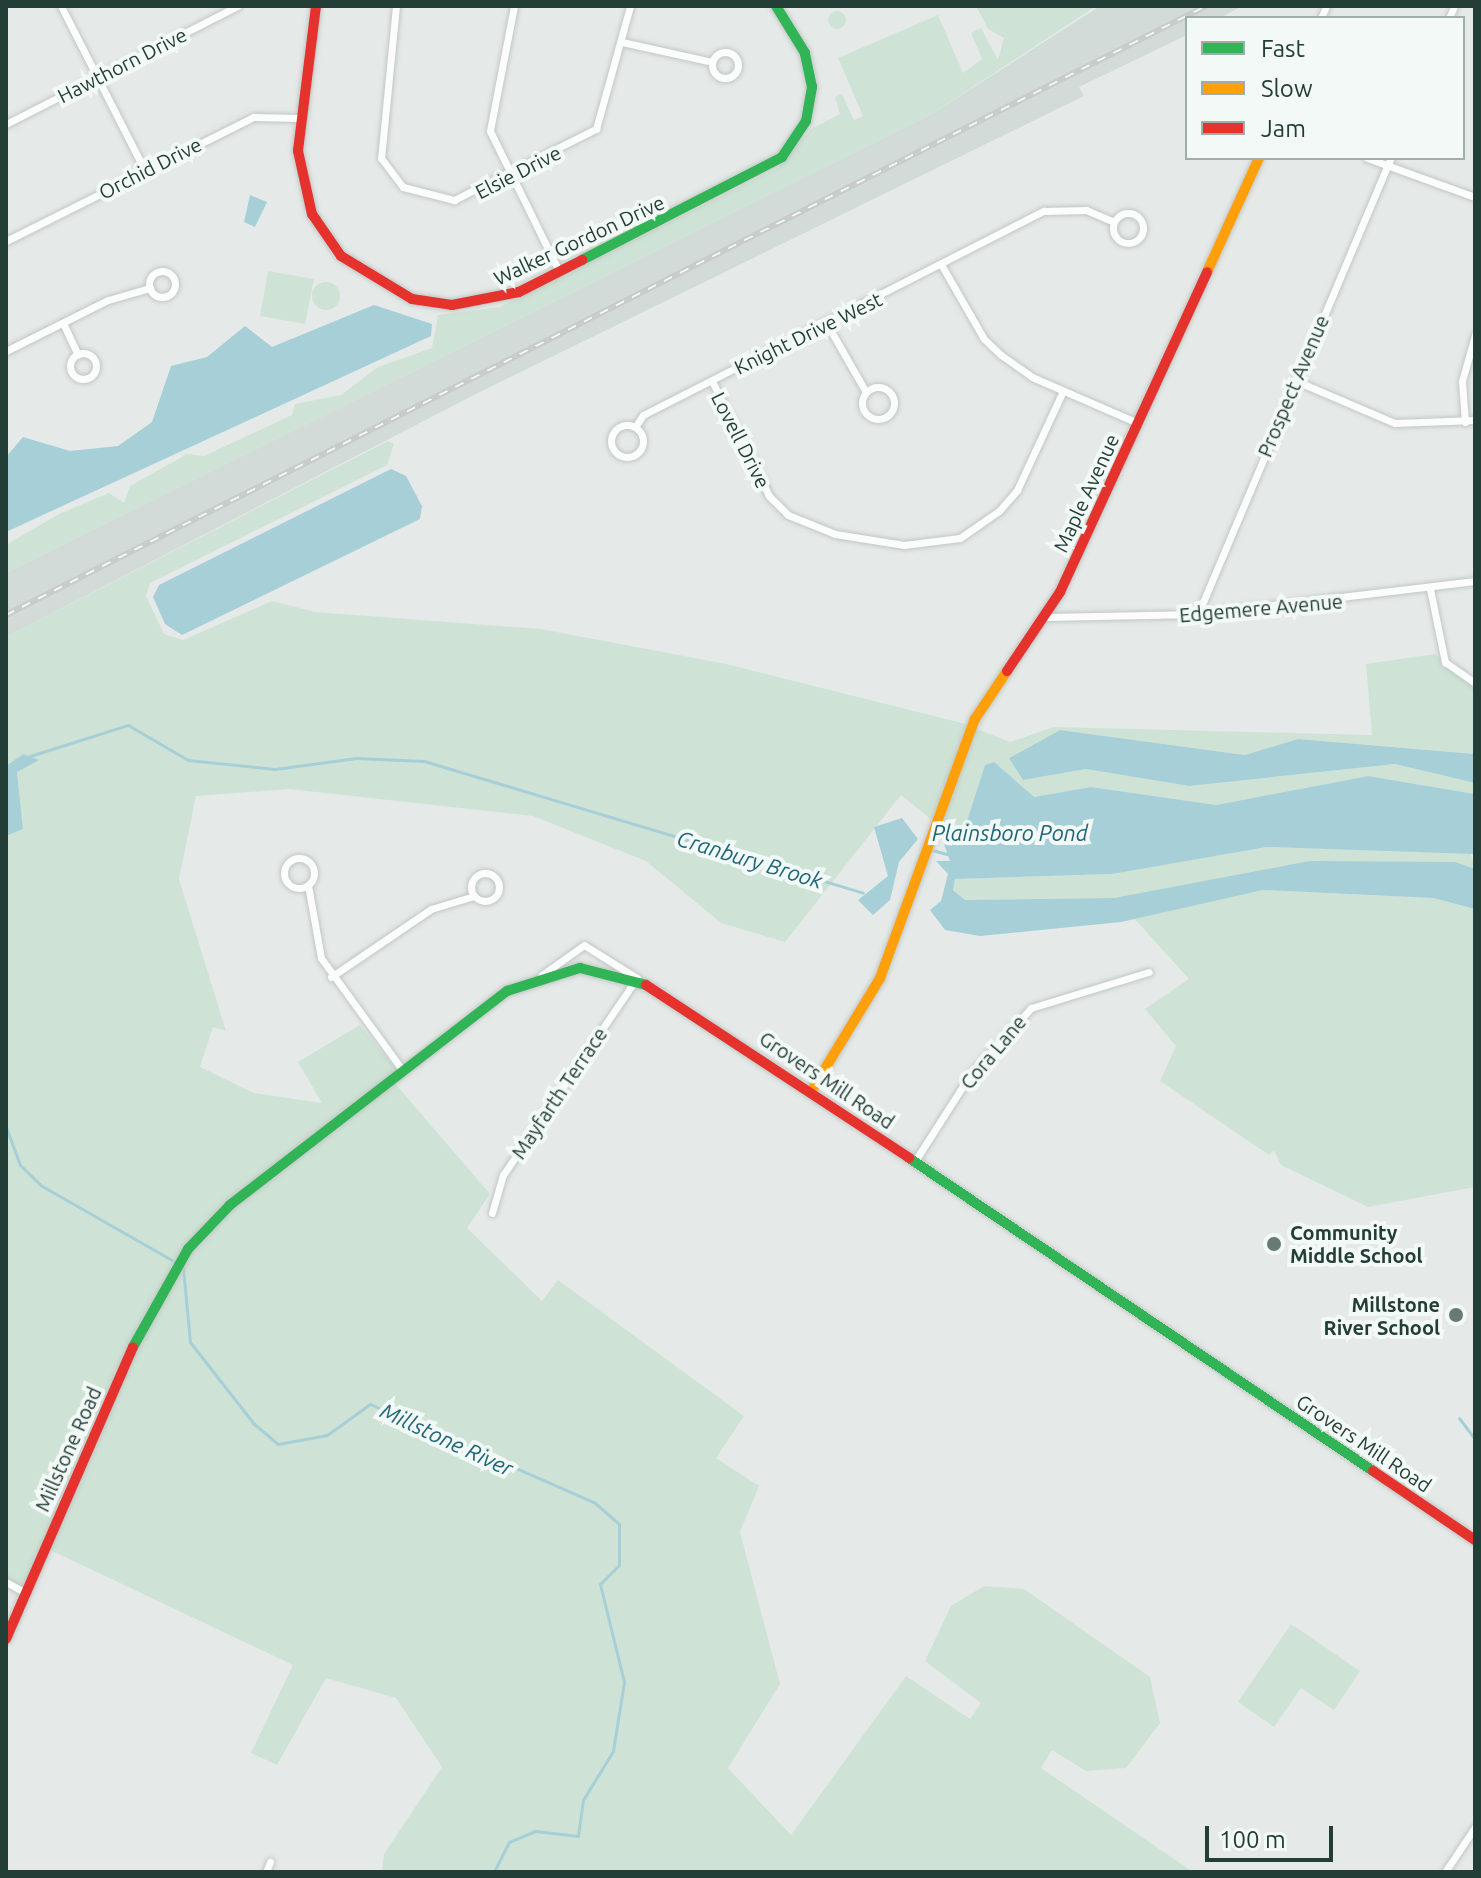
<!DOCTYPE html>
<html>
<head>
<meta charset="utf-8">
<style>
  body { margin:0 }
  #map { position:relative; width:1481px; height:1878px; overflow:hidden; background:#e5eae8; font-family:Ubuntu,sans-serif }
  div>[style] { position:absolute }
  [style*='--x'] { left:calc(var(--x)*1px); top:calc(var(--y)*1px); width:calc(var(--w)*1px); rotate:calc(var(--a)*1deg) }
  .built>* { inset:0; background:#d3dbd8 }
  .green>* { inset:0; background:#cee3d5 }
  .round { border-radius:50% }
  .water>* { inset:0; background:#a7cfd7 }
  .stream>* { height:3px; margin:-1.5px; padding:0 1.5px; transform-origin:1.5px; border-radius:1.5px; background:#a7cfd7 }
  .roads { filter:drop-shadow(0 0 2px #c2c7c5) drop-shadow(0 0 2px #c2c7c5) }
  .street>* { height:7px; margin:-3.5px; padding:0 3.5px; transform-origin:3.5px; border-radius:3.5px; background:#fbfcfc }
  .street>.ring { margin:-3.5px; padding:0; box-sizing:content-box; background:none; border:7px solid #fbfcfc; border-radius:50% }
  .fast>* { height:10px; margin:-5px; padding:0 5px; transform-origin:5px; border-radius:5px; background:#30b455 }
  .slow>* { height:10px; margin:-5px; padding:0 5px; transform-origin:5px; border-radius:5px; background:#ff9f0a }
  .jam>* { height:10px; margin:-5px; padding:0 5px; transform-origin:5px; border-radius:5px; background:#e5322d }
  .rail>* { height:6px; margin-top:-3px; transform-origin:0; background:repeating-linear-gradient(90deg,#f3f9f6 0 9px,#c7cbca 0 18px); box-sizing:border-box; border-block:2px solid #c7cbca }
  .dots>* { width:22px; height:22px; translate:-50% -50%; box-sizing:border-box; border:4px solid #f3f9f6; border-radius:50% }
  span { translate:-50% -50%; white-space:nowrap; text-align:center; line-height:1.15; -webkit-text-stroke:8px #f3f9f6; paint-order:stroke }
  .street-label { font-size:20px; color:#233d37 }
  .poi-label { font-size:20px; color:#233d37; font-weight:700 }
  .left { translate:0 -50%; text-align:left }
  .right { translate:-100% -50%; text-align:right }
  .water-label { font-size:22px; color:#1e6678; font-style:italic }
  .frame { position:absolute; inset:0; border:8px solid #233d37; pointer-events:none }
  .legend { position:absolute; left:1185px; top:16px; width:280px; height:144px; box-sizing:border-box; background:#f3f9f6; border:2px solid #a0aeaa; margin:0; padding:10px 14px; list-style:none; font-size:24px; color:#233d37 }
  .legend li { display:flex; align-items:center; gap:16px; height:40px }
  .legend b { width:40px; border:2px solid #a0aeaa }
  .scale { position:absolute; left:1205px; top:1826px; width:128px; height:36px; box-sizing:border-box; border:4px solid #233d37; border-top:0; padding-left:10px; font-size:24px; line-height:28px; white-space:nowrap; color:#233d37; -webkit-text-stroke:6px #f3f9f6; paint-order:stroke }
</style>
</head>
<body>
<div id="map">
  <div class="built">
    <div style="clip-path:polygon(1100px 6px,1242px 6px,1220px 18px,1187px 18px,1187px 35px,1079px 87px,1084px 96px,474px 395px,6px 637px,6px 573px,932px 114px)"></div>
  </div>
  <div class="green">
    <div style="clip-path:polygon(976px 6px,1096px 6px,932px 114px,6px 573px,6px 545px,59px 514px,109px 493px,124px 503px,130px 486px,187px 454px,204px 456px,292px 415px,295px 404px,341px 395px,378px 367px,432px 348px,438px 315px,500px 307px,778px 168px,811px 129px,840px 114px,835px 97px,842px 94px,854px 120px,863px 116px,838px 58px,938px 15px,963px 73px,982px 59px,971px 33px,981px 28px,998px 60px,1004px 38px,988px 29px)"></div>
    <div class="round" style="left:828px;top:11px;width:18px;height:18px"></div>
    <div style="clip-path:polygon(268px 271px,314px 279px,305px 324px,260px 316px)"></div>
    <div class="round" style="left:312px;top:282px;width:28px;height:28px"></div>
    <div style="clip-path:polygon(388px 441px,394px 444px,387px 465px,150px 583px,146px 596px,164px 634px,183px 640px,272px 601px,315px 612px,541px 629px,726px 664px,962px 723px,1010px 742px,1054px 727px,1372px 735px,1366px 664px,1435px 654px,1475px 689px,1475px 754px,1298px 739px,1245px 755px,1060px 730px,1010px 757px,1023px 780px,1086px 769px,1189px 786px,1395px 764px,1475px 783px,1475px 794px,1368px 776px,1216px 805px,1091px 787px,1034px 797px,985px 766px,960px 843px,901px 795px,785px 942px,721px 923px,646px 861px,533px 816px,289px 789px,196px 796px,179px 879px,226px 1031px,213px 1027px,200px 1067px,254px 1093px,322px 1103px,298px 1062px,360px 1025px,401px 1075px,393px 1081px,490px 1194px,467px 1228px,542px 1301px,558px 1280px,744px 1416px,716px 1458px,759px 1486px,740px 1532px,780px 1684px,728px 1768px,791px 1835px,906px 1676px,970px 1719px,981px 1703px,925px 1661px,951px 1606px,984px 1586px,1024px 1589px,1150px 1677px,1160px 1723px,1126px 1768px,1086px 1771px,1052px 1750px,1041px 1768px,1193px 1872px,382px 1872px,384px 1854px,442px 1767px,396px 1698px,326px 1678px,277px 1765px,251px 1753px,293px 1665px,46px 1548px,27px 1590px,6px 1578px,6px 836px,23px 829px,17px 772px,23px 754px,6px 766px,6px 637px)"></div>
    <div style="clip-path:polygon(1267px 847px,1470px 852px,1475px 869px,1309px 861px,1114px 898px,965px 900px,953px 890px,955px 879px,1112px 874px)"></div>
    <div style="clip-path:polygon(1263px 890px,1433px 898px,1475px 909px,1475px 1187px,1368px 1207px,1281px 1165px,1274px 1150px,1269px 1155px,1160px 1081px,1176px 1046px,1145px 1009px,1189px 979px,1133px 917px)"></div>
    <div style="clip-path:polygon(1291px 1624px,1360px 1671px,1334px 1710px,1301px 1688px,1274px 1727px,1238px 1702px)"></div>
  </div>
  <div class="water">
    <div style="clip-path:polygon(250px 195px,267px 202px,255px 227px,244px 222px)"></div>
    <div style="clip-path:polygon(374px 305px,432px 324px,431px 336px,6px 532px,6px 457px,23px 437px,70px 451px,118px 446px,152px 422px,171px 366px,207px 357px,245px 326px,272px 347px)"></div>
    <div style="clip-path:polygon(391px 469px,406px 476px,422px 506px,420px 519px,182px 635px,165px 624px,153px 597px,159px 585px)"></div>
    <div style="clip-path:polygon(1060px 730px,1245px 755px,1298px 739px,1475px 754px,1475px 783px,1395px 764px,1189px 786px,1086px 769px,1023px 780px,1009px 758px)"></div>
    <div style="clip-path:polygon(23px 754px,39px 760px,17px 772px,23px 829px,6px 836px,6px 766px)"></div>
    <div style="clip-path:polygon(994px 762px,1034px 797px,1091px 787px,1216px 805px,1368px 776px,1475px 794px,1475px 854px,1267px 847px,1112px 874px,955px 879px,953px 890px,965px 900px,1114px 898px,1309px 861px,1455px 862px,1475px 869px,1475px 909px,1433px 898px,1263px 890px,1121px 922px,980px 936px,945px 930px,930px 910px,941px 901px,948px 874px,936px 861px,950px 861px,944px 844px,960px 843px,985px 765px)"></div>
    <div style="clip-path:polygon(902px 818px,918px 839px,899px 862px,890px 900px,873px 915px,858px 900px,888px 876px,874px 827px)"></div>
  </div>
  <div class="stream">
    <div style="--x:30;--y:756;--w:103;--a:-17.6"></div>
    <div style="--x:128;--y:725;--w:69;--a:30.3"></div>
    <div style="--x:188;--y:760;--w:87;--a:5.9"></div>
    <div style="--x:275;--y:769;--w:82;--a:-7.7"></div>
    <div style="--x:356;--y:758;--w:68;--a:2.5"></div>
    <div style="--x:424;--y:761;--w:458;--a:16.7"></div>
    <div style="--x:932;--y:850;--w:24;--a:15"></div>
    <div style="--x:6;--y:1127;--w:40;--a:69.8"></div>
    <div style="--x:20;--y:1165;--w:30;--a:44"></div>
    <div style="--x:42;--y:1186;--w:155;--a:29.7"></div>
    <div style="--x:183;--y:1268;--w:74;--a:84.6"></div>
    <div style="--x:190;--y:1342;--w:104;--a:52"></div>
    <div style="--x:254;--y:1424;--w:31;--a:40"></div>
    <div style="--x:278;--y:1444;--w:50;--a:-10.4"></div>
    <div style="--x:327;--y:1435;--w:53;--a:-35.8"></div>
    <div style="--x:370;--y:1404;--w:246;--a:23.7"></div>
    <div style="--x:595;--y:1503;--w:32;--a:41"></div>
    <div style="--x:619;--y:1524;--w:41;--a:90"></div>
    <div style="--x:619;--y:1565;--w:27;--a:135"></div>
    <div style="--x:600;--y:1584;--w:101;--a:76.2"></div>
    <div style="--x:624;--y:1682;--w:70;--a:99.1"></div>
    <div style="--x:613;--y:1751;--w:57;--a:121.5"></div>
    <div style="--x:583;--y:1800;--w:36;--a:98"></div>
    <div style="--x:578;--y:1836;--w:43;--a:-173.4"></div>
    <div style="--x:535;--y:1831;--w:28;--a:157"></div>
    <div style="--x:509;--y:1842;--w:34;--a:117"></div>
    <div style="--x:1459;--y:1418;--w:26;--a:53"></div>
  </div>
  <div class="roads">
    <div class="street">
      <div style="--x:61;--y:6;--w:185;--a:63"></div>
      <div style="--x:396;--y:6;--w:153;--a:95.6"></div>
      <div style="--x:381;--y:158;--w:36;--a:53"></div>
      <div style="--x:403;--y:187;--w:53;--a:14.3"></div>
      <div style="--x:454;--y:200;--w:159;--a:-26.6"></div>
      <div style="--x:596;--y:129;--w:128;--a:-74.5"></div>
      <div style="--x:514;--y:6;--w:127;--a:100.9"></div>
      <div style="--x:490;--y:131;--w:156;--a:63.8"></div>
      <div style="--x:1321;--y:18;--w:13;--a:-67"></div>
      <div style="--x:1449;--y:18;--w:13;--a:-67"></div>
      <div style="--x:622;--y:42;--w:92;--a:12.5"></div>
      <div class="ring" style="left:712px;top:52px;width:19px;height:19px"></div>
      <div style="--x:6;--y:124;--w:260;--a:-27"></div>
      <div style="--x:1367;--y:158;--w:115;--a:19.9"></div>
      <div class="ring" style="left:1113px;top:213px;width:23px;height:23px"></div>
      <div style="--x:6;--y:241;--w:277;--a:-26.6"></div>
      <div style="--x:254;--y:117;--w:45;--a:1.3"></div>
      <div style="--x:942;--y:266;--w:84;--a:60.1"></div>
      <div style="--x:984;--y:339;--w:23;--a:43"></div>
      <div style="--x:1001;--y:355;--w:38;--a:35"></div>
      <div style="--x:1032;--y:377;--w:116;--a:23.5"></div>
      <div class="ring" style="left:149px;top:271px;width:19px;height:19px"></div>
      <div style="--x:63;--y:323;--w:35;--a:65"></div>
      <div style="--x:827;--y:324;--w:78;--a:60.2"></div>
      <div style="--x:6;--y:351;--w:114;--a:-26.6"></div>
      <div style="--x:108;--y:300;--w:44;--a:-15.9"></div>
      <div class="ring" style="left:70px;top:353px;width:19px;height:19px"></div>
      <div style="--x:1294;--y:380;--w:110;--a:23.1"></div>
      <div style="--x:1395;--y:423;--w:80;--a:-2.1"></div>
      <div style="--x:712;--y:381;--w:128;--a:63.6"></div>
      <div style="--x:769;--y:496;--w:27;--a:45"></div>
      <div style="--x:788;--y:515;--w:51;--a:22"></div>
      <div style="--x:835;--y:534;--w:70;--a:9.1"></div>
      <div style="--x:904;--y:545;--w:56;--a:-7.1"></div>
      <div style="--x:960;--y:538;--w:47;--a:-34.7"></div>
      <div style="--x:999;--y:511;--w:28;--a:-49"></div>
      <div style="--x:1017;--y:490;--w:109;--a:-65.1"></div>
      <div class="ring" style="left:862px;top:387px;width:25px;height:25px"></div>
      <div style="--x:1465;--y:422;--w:41;--a:-94.2"></div>
      <div style="--x:1462;--y:381;--w:48;--a:-74.2"></div>
      <div class="ring" style="left:611px;top:425px;width:25px;height:25px"></div>
      <div style="--x:635;--y:427;--w:14;--a:-56"></div>
      <div style="--x:643;--y:415;--w:450;--a:-27"></div>
      <div style="--x:1044;--y:211;--w:42;--a:-1.4"></div>
      <div style="--x:1086;--y:210;--w:30;--a:23"></div>
      <div style="--x:1430;--y:589;--w:75;--a:78.4"></div>
      <div style="--x:1445;--y:662;--w:37;--a:35"></div>
      <div style="--x:1198;--y:614;--w:495;--a:-67.1"></div>
      <div style="--x:1046;--y:617;--w:152;--a:-1.1"></div>
      <div style="--x:1198;--y:614;--w:279;--a:-6.8"></div>
      <div class="ring" style="left:284px;top:858px;width:23px;height:23px"></div>
      <div class="ring" style="left:471px;top:873px;width:21px;height:21px"></div>
      <div style="--x:308;--y:885;--w:74;--a:79.9"></div>
      <div style="--x:321;--y:958;--w:136;--a:54"></div>
      <div style="--x:331;--y:977;--w:121;--a:-34.2"></div>
      <div style="--x:431;--y:909;--w:45;--a:-16.8"></div>
      <div style="--x:915;--y:1161;--w:106;--a:-57.4"></div>
      <div style="--x:972;--y:1072;--w:87;--a:-47.3"></div>
      <div style="--x:1031;--y:1008;--w:123;--a:-17"></div>
      <div style="--x:492;--y:1213;--w:40;--a:-74"></div>
      <div style="--x:503;--y:1175;--w:238;--a:-55.8"></div>
      <div style="--x:637;--y:978;--w:62;--a:-148.1"></div>
      <div style="--x:584;--y:945;--w:52;--a:144.5"></div>
      <div style="--x:6;--y:1582;--w:23;--a:29"></div>
      <div style="--x:266;--y:1872;--w:11;--a:-68"></div>
      <div style="--x:1445;--y:1872;--w:54;--a:-56.3"></div>
    </div>
    <div class="fast">
      <div style="--x:582;--y:260;--w:225;--a:-27.2"></div>
      <div style="--x:782;--y:157;--w:43;--a:-56.3"></div>
      <div style="--x:806;--y:121;--w:35;--a:-80"></div>
      <div style="--x:812;--y:87;--w:35;--a:-102"></div>
      <div style="--x:805;--y:53;--w:55;--a:-121.7"></div>
      <div style="--x:909;--y:1158;--w:560;--a:34"></div>
      <div style="--x:133;--y:1347;--w:112;--a:-60.7"></div>
      <div style="--x:188;--y:1249;--w:61;--a:-46.3"></div>
      <div style="--x:230;--y:1205;--w:350;--a:-37.7"></div>
      <div style="--x:507;--y:991;--w:77;--a:-17.5"></div>
      <div style="--x:580;--y:968;--w:68;--a:14.4"></div>
    </div>
    <div class="slow">
      <div style="--x:1207;--y:272;--w:125;--a:-65.5"></div>
      <div style="--x:812;--y:1090;--w:131;--a:-58.7"></div>
      <div style="--x:880;--y:978;--w:276;--a:-69.9"></div>
      <div style="--x:975;--y:719;--w:58;--a:-56.3"></div>
    </div>
    <div class="jam">
      <div style="--x:316;--y:6;--w:146;--a:97.1"></div>
      <div style="--x:298;--y:151;--w:65;--a:77.5"></div>
      <div style="--x:312;--y:214;--w:51;--a:55.4"></div>
      <div style="--x:341;--y:256;--w:83;--a:31.2"></div>
      <div style="--x:412;--y:299;--w:40;--a:8.5"></div>
      <div style="--x:452;--y:305;--w:68;--a:-11"></div>
      <div style="--x:519;--y:292;--w:71;--a:-26.9"></div>
      <div style="--x:1007;--y:671;--w:95;--a:-56.1"></div>
      <div style="--x:1060;--y:592;--w:352;--a:-65.3"></div>
      <div style="--x:646;--y:985;--w:315;--a:33.3"></div>
      <div style="--x:1373;--y:1471;--w:123;--a:34.1"></div>
      <div style="--x:6;--y:1639;--w:318;--a:-66.5"></div>
    </div>
  </div>
  <div class="rail">
    <div style="--x:6;--y:615;--w:1346;--a:-26.91"></div>
  </div>
  <div class="dots">
    <div style="left:1274px;top:1244px;background:#677a75"></div>
    <div style="left:1456px;top:1315px;background:#677a75"></div>
  </div>
  <div class="street-label">
    <span style="left:122px;top:65px;rotate:-27deg">Hawthorn Drive</span>
    <span style="left:150px;top:168px;rotate:-27deg">Orchid Drive</span>
    <span style="left:518px;top:172px;rotate:-27deg">Elsie Drive</span>
    <span style="left:579px;top:240px;rotate:-25deg">Walker Gordon Drive</span>
    <span style="left:808px;top:333px;rotate:-26deg">Knight Drive West</span>
    <span style="left:1293px;top:386px;rotate:-67deg">Prospect Avenue</span>
    <span style="left:741px;top:440px;rotate:63deg">Lovell Drive</span>
    <span style="left:1086px;top:493px;rotate:-65deg">Maple Avenue</span>
    <span style="left:1261px;top:608px;rotate:-5deg">Edgemere Avenue</span>
    <span style="left:993px;top:1052px;rotate:-50deg">Cora Lane</span>
    <span style="left:827px;top:1080px;rotate:34deg">Grovers Mill Road</span>
    <span style="left:559px;top:1093px;rotate:-56deg">Mayfarth Terrace</span>
    <span style="left:1364px;top:1443px;rotate:34deg">Grovers Mill Road</span>
    <span style="left:68px;top:1449px;rotate:-66deg">Millstone Road</span>
  </div>
  <div class="poi-label">
    <span class="left" style="left:1290px;top:1244px">Community<br>Middle School</span>
    <span class="right" style="left:1440px;top:1316px">Millstone<br>River School</span>
  </div>
  <div class="water-label">
    <span style="left:1010px;top:833px">Plainsboro Pond</span>
    <span style="left:750px;top:859px;rotate:17deg">Cranbury Brook</span>
    <span style="left:447px;top:1439px;rotate:25deg">Millstone River</span>
  </div>
  <div class="frame"></div>
  <ul class="legend">
  <li><b style="height:10px;background:#30b455"></b>Fast</li>
  <li><b style="height:10px;background:#ff9f0a"></b>Slow</li>
  <li><b style="height:10px;background:#e5322d"></b>Jam</li>
  </ul>
  <div class="scale">100 m</div>
</div>
</body>
</html>
